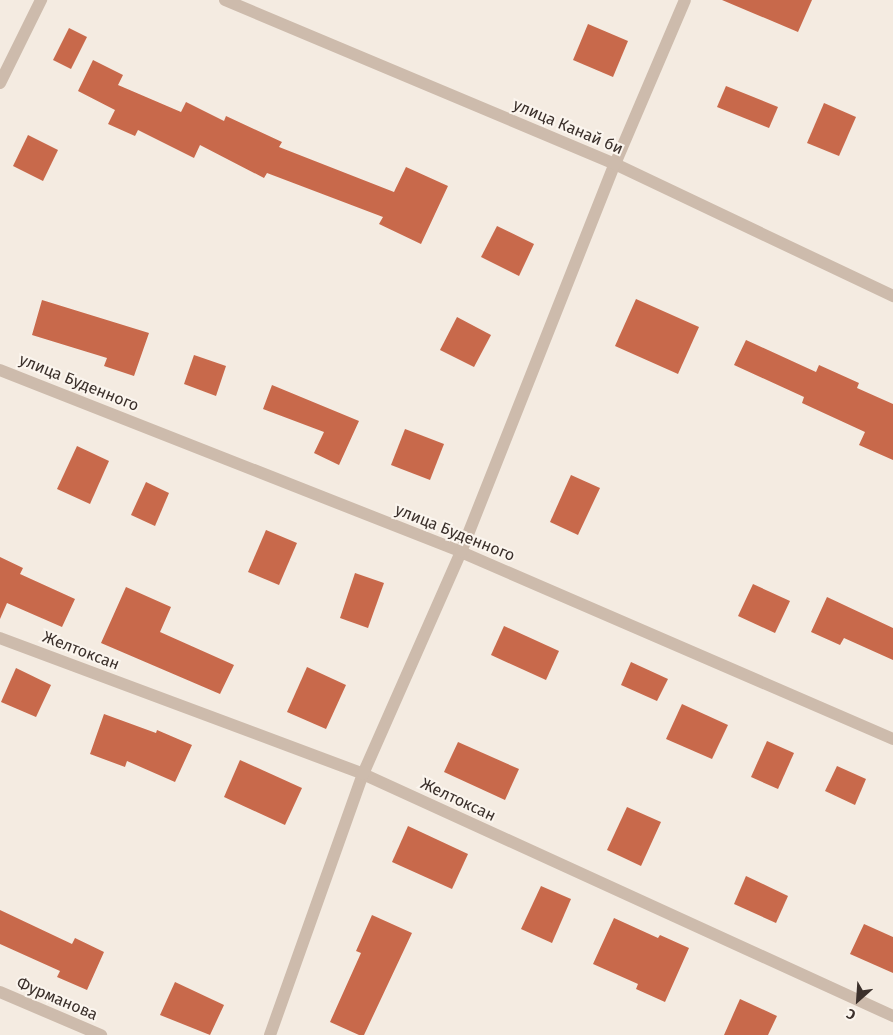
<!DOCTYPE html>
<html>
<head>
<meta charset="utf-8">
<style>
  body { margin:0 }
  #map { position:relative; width:893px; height:1035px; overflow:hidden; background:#f4ebe1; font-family:"Fira Sans",sans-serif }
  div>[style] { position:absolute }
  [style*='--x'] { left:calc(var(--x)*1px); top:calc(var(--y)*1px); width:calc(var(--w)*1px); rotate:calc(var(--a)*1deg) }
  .building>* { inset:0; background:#c8694b }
  .minor>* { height:12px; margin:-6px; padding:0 6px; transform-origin:6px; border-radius:6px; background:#cdbbac }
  span { translate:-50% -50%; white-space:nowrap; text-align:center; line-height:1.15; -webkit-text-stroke:4px #fbf5ee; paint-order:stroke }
  .street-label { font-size:16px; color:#3b302b }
  .north { position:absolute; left:833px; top:975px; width:50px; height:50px; -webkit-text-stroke:4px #fbf5ee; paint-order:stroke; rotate:206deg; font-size:14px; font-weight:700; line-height:20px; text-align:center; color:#3b302b }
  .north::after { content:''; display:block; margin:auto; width:18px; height:22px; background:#3b302b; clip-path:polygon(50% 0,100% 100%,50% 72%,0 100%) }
</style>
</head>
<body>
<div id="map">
  <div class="building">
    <div style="clip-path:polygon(722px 0,812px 0,798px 32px)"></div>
    <div style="clip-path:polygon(588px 24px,628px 41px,613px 77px,573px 60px)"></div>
    <div style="clip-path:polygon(69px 28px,87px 37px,71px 69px,53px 60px)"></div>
    <div style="clip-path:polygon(93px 60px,123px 75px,118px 85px,181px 112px,186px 102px,224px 121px,226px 116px,282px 142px,279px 147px,394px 192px,406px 167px,448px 186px,421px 244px,379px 224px,383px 217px,267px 173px,264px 178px,200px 145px,194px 158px,138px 130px,135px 136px,108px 124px,115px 110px,78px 91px)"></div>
    <div style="clip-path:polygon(726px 86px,778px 107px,769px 128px,717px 107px)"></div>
    <div style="clip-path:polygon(824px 103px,856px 117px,839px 156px,807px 143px)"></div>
    <div style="clip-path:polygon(28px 135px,58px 150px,43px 181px,13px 166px)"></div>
    <div style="clip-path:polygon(497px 226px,534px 244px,519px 276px,481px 257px)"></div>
    <div style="clip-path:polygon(636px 299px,699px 327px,678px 374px,615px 346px)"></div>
    <div style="clip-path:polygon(42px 300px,149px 333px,134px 376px,104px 366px,107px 358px,32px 335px)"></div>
    <div style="clip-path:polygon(457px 317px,491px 335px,474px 367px,440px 350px)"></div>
    <div style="clip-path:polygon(746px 340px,816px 372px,819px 365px,859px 383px,857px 388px,893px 404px,893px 460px,859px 445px,865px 432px,802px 403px,804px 397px,734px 365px)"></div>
    <div style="clip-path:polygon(194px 355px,226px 366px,216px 396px,184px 384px)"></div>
    <div style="clip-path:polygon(272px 385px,359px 421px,339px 465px,314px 453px,324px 432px,263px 409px)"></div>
    <div style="clip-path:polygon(405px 429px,444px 444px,430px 480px,391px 465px)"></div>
    <div style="clip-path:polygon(77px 446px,109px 461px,90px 504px,57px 489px)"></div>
    <div style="clip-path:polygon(571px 475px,600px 488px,578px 535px,550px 522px)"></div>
    <div style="clip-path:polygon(146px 482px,169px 493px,155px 526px,131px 515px)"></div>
    <div style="clip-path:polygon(266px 530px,297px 543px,279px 585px,248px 572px)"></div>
    <div style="clip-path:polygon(0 557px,23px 568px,20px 574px,75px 599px,62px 627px,7px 603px,0 619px)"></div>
    <div style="clip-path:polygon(355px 573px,384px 583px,368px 628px,340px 618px)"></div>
    <div style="clip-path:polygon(753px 584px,790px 601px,775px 633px,738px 616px)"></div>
    <div style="clip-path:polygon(126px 587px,171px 607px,160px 632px,234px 665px,220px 694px,101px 643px)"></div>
    <div style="clip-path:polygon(827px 597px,893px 628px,893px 660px,844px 638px,840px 645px,811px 632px)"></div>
    <div style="clip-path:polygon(504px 626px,559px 651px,546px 680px,491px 655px)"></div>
    <div style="clip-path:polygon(631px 662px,668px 679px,657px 701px,621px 685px)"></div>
    <div style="clip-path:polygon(307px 667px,346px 685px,326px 729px,287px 712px)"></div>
    <div style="clip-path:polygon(16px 668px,51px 685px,36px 717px,1px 702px)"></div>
    <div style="clip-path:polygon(682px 704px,728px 725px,712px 759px,666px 739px)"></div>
    <div style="clip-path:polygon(104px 714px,156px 733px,157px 730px,192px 745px,175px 782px,127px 761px,125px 767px,90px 754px)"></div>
    <div style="clip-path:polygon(767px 741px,794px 753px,778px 789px,751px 777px)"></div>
    <div style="clip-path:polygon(458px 742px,519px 769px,505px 800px,444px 772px)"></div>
    <div style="clip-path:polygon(240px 760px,302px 788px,285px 825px,224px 797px)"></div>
    <div style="clip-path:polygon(837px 766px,866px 779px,855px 805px,825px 791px)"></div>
    <div style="clip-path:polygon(627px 807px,661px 822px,641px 866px,607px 850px)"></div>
    <div style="clip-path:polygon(408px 826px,468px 854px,452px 889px,392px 862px)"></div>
    <div style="clip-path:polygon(746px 876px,788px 896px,776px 923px,734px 904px)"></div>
    <div style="clip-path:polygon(541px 886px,571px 899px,552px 943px,521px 929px)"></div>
    <div style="clip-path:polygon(0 910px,72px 944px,75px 938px,104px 952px,87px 990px,57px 977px,60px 971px,0 944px)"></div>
    <div style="clip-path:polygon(372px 915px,412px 933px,364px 1035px,359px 1035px,330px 1022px,361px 953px,356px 951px)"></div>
    <div style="clip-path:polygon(614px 918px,658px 938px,660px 935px,689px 948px,665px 1002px,636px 989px,638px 984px,593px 964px)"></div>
    <div style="clip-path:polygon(864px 924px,893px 937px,893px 973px,850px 954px)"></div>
    <div style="clip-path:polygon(175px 982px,224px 1005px,210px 1035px,160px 1015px)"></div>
    <div style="clip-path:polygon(740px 999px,777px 1016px,768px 1035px,724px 1035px)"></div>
  </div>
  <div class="minor">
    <div style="--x:225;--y:0;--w:423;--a:22.8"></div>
    <div style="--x:615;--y:164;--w:308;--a:25.4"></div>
    <div style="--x:0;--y:83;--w:93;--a:-63.7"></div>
    <div style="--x:0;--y:370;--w:496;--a:21.5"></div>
    <div style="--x:461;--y:552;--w:471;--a:23.4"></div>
    <div style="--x:0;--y:638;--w:388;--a:20.5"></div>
    <div style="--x:363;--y:774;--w:583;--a:24.54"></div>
    <div style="--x:0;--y:992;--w:110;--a:23.1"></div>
    <div style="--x:270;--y:1035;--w:277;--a:-70.4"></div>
    <div style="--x:363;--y:774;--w:243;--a:-66.2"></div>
    <div style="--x:461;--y:552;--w:417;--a:-68.4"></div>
    <div style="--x:615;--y:164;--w:178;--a:-66.9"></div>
  </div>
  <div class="street-label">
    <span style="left:568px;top:127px;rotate:23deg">улица Канай би</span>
    <span style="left:79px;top:383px;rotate:22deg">улица Буденного</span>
    <span style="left:455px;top:533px;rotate:22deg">улица Буденного</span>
    <span style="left:81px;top:651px;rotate:21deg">Желтоксан</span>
    <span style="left:458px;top:800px;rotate:25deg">Желтоксан</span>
    <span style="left:57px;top:999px;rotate:23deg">Фурманова</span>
  </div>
  <div class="north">С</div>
</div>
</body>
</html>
